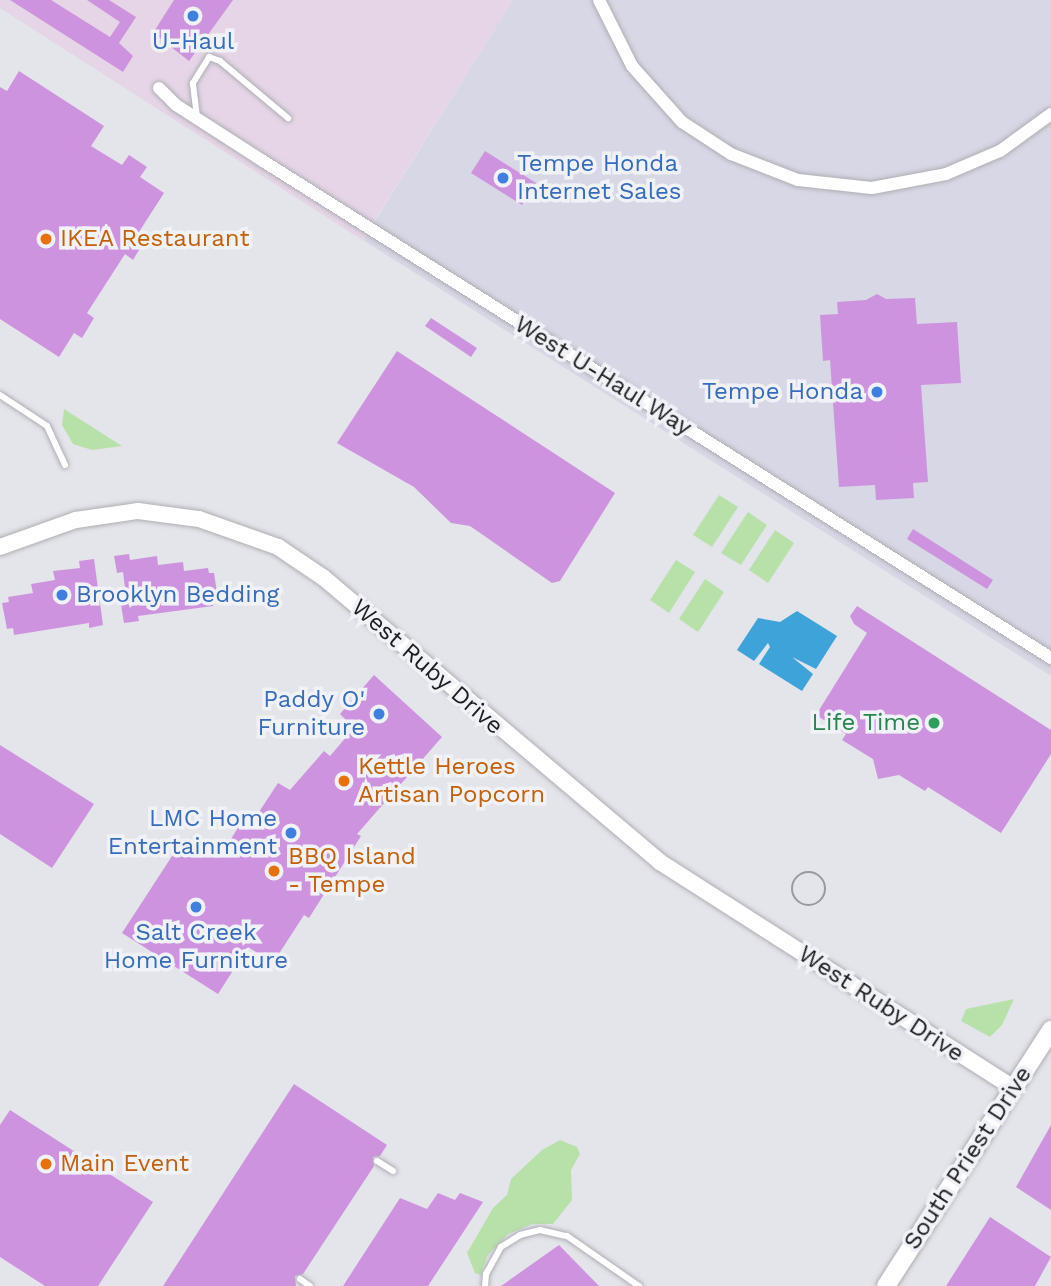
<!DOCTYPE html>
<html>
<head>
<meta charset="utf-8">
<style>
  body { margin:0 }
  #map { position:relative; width:1051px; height:1286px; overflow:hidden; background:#e4e4eb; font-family:"Work Sans",sans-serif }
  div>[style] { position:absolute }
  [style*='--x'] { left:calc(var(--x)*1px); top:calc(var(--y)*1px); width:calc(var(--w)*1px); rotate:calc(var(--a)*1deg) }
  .built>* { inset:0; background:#d7d7e5 }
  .industrial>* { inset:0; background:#e6d5e6 }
  .green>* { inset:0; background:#b8e1aa }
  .water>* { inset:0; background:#3ea3d9 }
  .building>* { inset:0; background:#ce93de }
  .path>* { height:2.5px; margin-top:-1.25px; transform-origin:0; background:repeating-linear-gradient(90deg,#99999e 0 5px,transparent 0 10px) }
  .path>.ring { margin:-1.25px; padding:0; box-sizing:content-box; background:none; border:2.5px solid #99999e; border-radius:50% }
  .roads { filter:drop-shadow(0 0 2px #aeaeb5) drop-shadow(0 0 2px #aeaeb5) }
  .service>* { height:6px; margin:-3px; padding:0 3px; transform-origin:3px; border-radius:3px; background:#fff }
  .minor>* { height:12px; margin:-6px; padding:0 6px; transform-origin:6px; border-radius:6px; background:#fff }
  .tertiary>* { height:16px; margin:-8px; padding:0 8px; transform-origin:8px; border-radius:8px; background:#fff }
  .secondary>* { height:18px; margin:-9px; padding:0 9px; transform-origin:9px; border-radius:9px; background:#fff }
  .dots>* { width:19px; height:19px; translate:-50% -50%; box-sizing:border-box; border:4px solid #f1f2f8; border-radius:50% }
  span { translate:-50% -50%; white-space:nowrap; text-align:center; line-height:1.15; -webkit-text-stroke:7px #f1f2f8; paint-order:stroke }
  .shop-label { font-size:24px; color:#366cbe }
  .left { translate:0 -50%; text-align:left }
  .right { translate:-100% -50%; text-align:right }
  .food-label { font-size:24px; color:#c56008 }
  .street-label { font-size:24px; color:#1b1c1e }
  .leisure-label { font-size:24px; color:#27864d }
</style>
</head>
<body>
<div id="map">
  <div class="built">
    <div style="clip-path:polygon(513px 0,1051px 0,1051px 676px,363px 240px)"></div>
  </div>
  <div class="industrial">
    <div style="clip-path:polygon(0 0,513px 0,362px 240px,0 8px)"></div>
  </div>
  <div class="green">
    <div style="clip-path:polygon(64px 409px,122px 446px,92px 450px,73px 444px,62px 425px)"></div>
    <div style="clip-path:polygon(719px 495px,738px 507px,712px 547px,693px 535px)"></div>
    <div style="clip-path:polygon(748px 512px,767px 525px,741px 565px,721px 553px)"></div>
    <div style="clip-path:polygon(775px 530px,794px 543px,768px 583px,749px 570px)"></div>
    <div style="clip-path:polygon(676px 560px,695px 572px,669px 613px,650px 600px)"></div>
    <div style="clip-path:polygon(705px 579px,724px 592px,698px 632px,679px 619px)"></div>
    <div style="clip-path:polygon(1014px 999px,1002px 1025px,990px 1037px,961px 1021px,966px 1009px)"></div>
    <div style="clip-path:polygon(560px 1140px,577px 1147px,580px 1154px,571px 1170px,572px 1200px,553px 1224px,532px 1224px,508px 1234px,487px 1256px,481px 1275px,475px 1273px,467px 1253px,493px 1208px,507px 1195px,511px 1179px,542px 1150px)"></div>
  </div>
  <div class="water">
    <div style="clip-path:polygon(797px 611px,837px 636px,816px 669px,792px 657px,813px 674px,802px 691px,759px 664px,770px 647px,768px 643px,754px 661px,737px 650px,758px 618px,780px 622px)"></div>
  </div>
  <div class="building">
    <div style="clip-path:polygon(10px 0,51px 0,110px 37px,120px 22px,87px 0,109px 0,136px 17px,119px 43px,133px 56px,123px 72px)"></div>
    <div style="clip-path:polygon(174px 0,233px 0,189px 61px,153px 33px)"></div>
    <div style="clip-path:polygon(19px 71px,104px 126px,91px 146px,122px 165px,129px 155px,147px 167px,140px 177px,164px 193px,137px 235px,145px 240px,133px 260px,125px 254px,87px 313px,94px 318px,82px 338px,74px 333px,59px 357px,0 319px,0 87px,7px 91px)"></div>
    <div style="clip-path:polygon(485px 151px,536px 183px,522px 205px,471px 173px)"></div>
    <div style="clip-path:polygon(877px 294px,886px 299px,915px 298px,917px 324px,957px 322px,961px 383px,921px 385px,928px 482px,913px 483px,914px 498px,876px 500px,875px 485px,839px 487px,830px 360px,823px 361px,820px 315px,838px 314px,837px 302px,866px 300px)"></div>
    <div style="clip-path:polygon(431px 318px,477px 348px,471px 357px,425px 326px)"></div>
    <div style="clip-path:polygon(397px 351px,615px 493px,560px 581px,552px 583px,470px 526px,451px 523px,414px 487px,337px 443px)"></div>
    <div style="clip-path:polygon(913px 529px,993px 580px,987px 589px,907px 539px)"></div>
    <div style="clip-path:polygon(129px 554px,130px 560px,157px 556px,158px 565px,183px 562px,184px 571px,208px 568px,209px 573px,214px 573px,218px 599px,213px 600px,213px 606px,138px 616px,139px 621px,124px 623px,121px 605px,127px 604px,123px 572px,117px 573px,114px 556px)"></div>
    <div style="clip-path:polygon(94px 559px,103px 625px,89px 628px,89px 623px,14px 635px,13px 628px,7px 629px,2px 603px,9px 602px,8px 597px,33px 593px,31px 584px,55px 580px,53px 571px,80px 568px,79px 561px)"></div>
    <div style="clip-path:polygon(857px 606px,1051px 730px,1051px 754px,1001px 833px,928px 787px,925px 791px,899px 775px,878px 779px,873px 759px,842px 740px,846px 734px,816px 715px,867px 633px,854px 624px,850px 616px)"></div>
    <div style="clip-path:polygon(374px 675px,442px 737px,357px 834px,361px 836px,309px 918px,304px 915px,273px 963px,248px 947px,218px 994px,122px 933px,174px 853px,201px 848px,219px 858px,241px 823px,247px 830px,278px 783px,290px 790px,324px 751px,330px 756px,354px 728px,340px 714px)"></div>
    <div style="clip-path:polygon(0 745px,94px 804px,52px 868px,0 834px)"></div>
    <div style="clip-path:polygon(294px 1084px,387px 1145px,380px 1156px,373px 1157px,374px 1166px,303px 1274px,295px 1276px,296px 1286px,163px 1286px)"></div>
    <div style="clip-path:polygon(10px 1110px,153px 1202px,98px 1286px,45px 1286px,0 1257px,0 1125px)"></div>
    <div style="clip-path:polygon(1051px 1125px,1051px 1210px,1016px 1187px)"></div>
    <div style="clip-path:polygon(438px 1193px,455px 1200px,460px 1193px,483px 1202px,428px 1286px,343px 1286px,400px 1198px,427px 1209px)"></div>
    <div style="clip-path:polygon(990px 1217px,1051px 1257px,1035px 1286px,946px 1286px)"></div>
    <div style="clip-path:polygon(559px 1245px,599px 1286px,501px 1286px)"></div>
  </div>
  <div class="path">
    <div class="ring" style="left:792px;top:872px;width:31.5px;height:31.5px"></div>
  </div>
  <div class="roads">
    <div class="service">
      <div style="--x:197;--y:117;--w:34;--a:-97"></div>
      <div style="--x:193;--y:83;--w:31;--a:-58"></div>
      <div style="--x:209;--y:57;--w:12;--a:20"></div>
      <div style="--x:220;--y:61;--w:89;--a:40"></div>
      <div style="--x:0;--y:395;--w:56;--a:33.4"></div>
      <div style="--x:47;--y:426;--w:43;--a:65.2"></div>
      <div style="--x:377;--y:1161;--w:19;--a:32"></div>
      <div style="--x:300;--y:1279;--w:12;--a:35"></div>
      <div style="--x:485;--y:1286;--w:12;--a:-85"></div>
      <div style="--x:486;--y:1274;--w:31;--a:-61"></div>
      <div style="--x:501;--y:1247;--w:22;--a:-32"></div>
      <div style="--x:520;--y:1235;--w:21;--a:-14"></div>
      <div style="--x:540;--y:1230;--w:28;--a:13"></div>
      <div style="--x:567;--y:1236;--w:88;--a:34.8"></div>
    </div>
    <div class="minor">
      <div style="--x:599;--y:0;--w:74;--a:63.4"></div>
      <div style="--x:632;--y:66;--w:75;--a:48.2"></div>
      <div style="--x:682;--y:122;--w:59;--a:33.1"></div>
      <div style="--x:731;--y:154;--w:72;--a:21.2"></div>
      <div style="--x:798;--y:180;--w:74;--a:6.2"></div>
      <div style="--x:872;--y:188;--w:75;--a:-10.7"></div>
      <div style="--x:946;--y:174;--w:59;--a:-23.1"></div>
      <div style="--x:1000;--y:151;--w:63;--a:-36"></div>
      <div style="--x:159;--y:88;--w:24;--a:45"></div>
      <div style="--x:176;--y:105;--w:103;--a:32.8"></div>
      <div style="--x:263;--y:161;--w:932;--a:32.24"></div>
    </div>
    <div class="tertiary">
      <div style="--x:0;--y:547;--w:81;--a:-19.6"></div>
      <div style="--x:76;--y:520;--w:63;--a:-8.3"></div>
      <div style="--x:138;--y:511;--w:62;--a:7.5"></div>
      <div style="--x:199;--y:519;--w:84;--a:19.5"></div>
      <div style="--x:278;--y:547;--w:55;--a:34"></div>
      <div style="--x:324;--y:578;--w:440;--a:40.2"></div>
      <div style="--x:660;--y:862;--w:420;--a:32.6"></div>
    </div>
    <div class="secondary">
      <div style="--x:886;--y:1286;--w:305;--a:-57.2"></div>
    </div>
  </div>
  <div class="dots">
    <div style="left:193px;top:16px;background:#3f7fe0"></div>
    <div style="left:503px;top:178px;background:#3f7fe0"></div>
    <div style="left:46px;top:239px;background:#e8710a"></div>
    <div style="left:877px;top:392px;background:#3f7fe0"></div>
    <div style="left:62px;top:595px;background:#3f7fe0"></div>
    <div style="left:379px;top:714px;background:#3f7fe0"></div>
    <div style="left:934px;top:723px;background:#2e9e5b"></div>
    <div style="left:344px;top:781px;background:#e8710a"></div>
    <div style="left:291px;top:833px;background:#3f7fe0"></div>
    <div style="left:274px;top:871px;background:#e8710a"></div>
    <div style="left:196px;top:907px;background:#3f7fe0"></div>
    <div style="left:46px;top:1164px;background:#e8710a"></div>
  </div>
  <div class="shop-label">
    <span style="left:193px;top:42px">U-Haul</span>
    <span class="left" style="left:517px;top:178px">Tempe Honda<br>Internet Sales</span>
    <span class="right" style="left:863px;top:392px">Tempe Honda</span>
    <span class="left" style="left:76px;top:595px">Brooklyn Bedding</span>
    <span class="right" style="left:365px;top:714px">Paddy O'<br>Furniture</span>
    <span class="right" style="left:277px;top:833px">LMC Home<br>Entertainment</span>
    <span style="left:196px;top:947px">Salt Creek<br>Home Furniture</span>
  </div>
  <div class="food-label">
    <span class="left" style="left:60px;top:239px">IKEA Restaurant</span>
    <span class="left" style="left:358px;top:781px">Kettle Heroes<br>Artisan Popcorn</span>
    <span class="left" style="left:288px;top:871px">BBQ Island<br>- Tempe</span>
    <span class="left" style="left:60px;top:1164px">Main Event</span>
  </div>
  <div class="street-label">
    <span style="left:603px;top:376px;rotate:32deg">West U-Haul Way</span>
    <span style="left:427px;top:667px;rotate:41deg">West Ruby Drive</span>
    <span style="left:881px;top:1004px;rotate:33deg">West Ruby Drive</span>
    <span style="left:968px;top:1158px;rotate:-57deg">South Priest Drive</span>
  </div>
  <div class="leisure-label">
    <span class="right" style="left:920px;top:723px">Life Time</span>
  </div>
</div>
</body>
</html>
